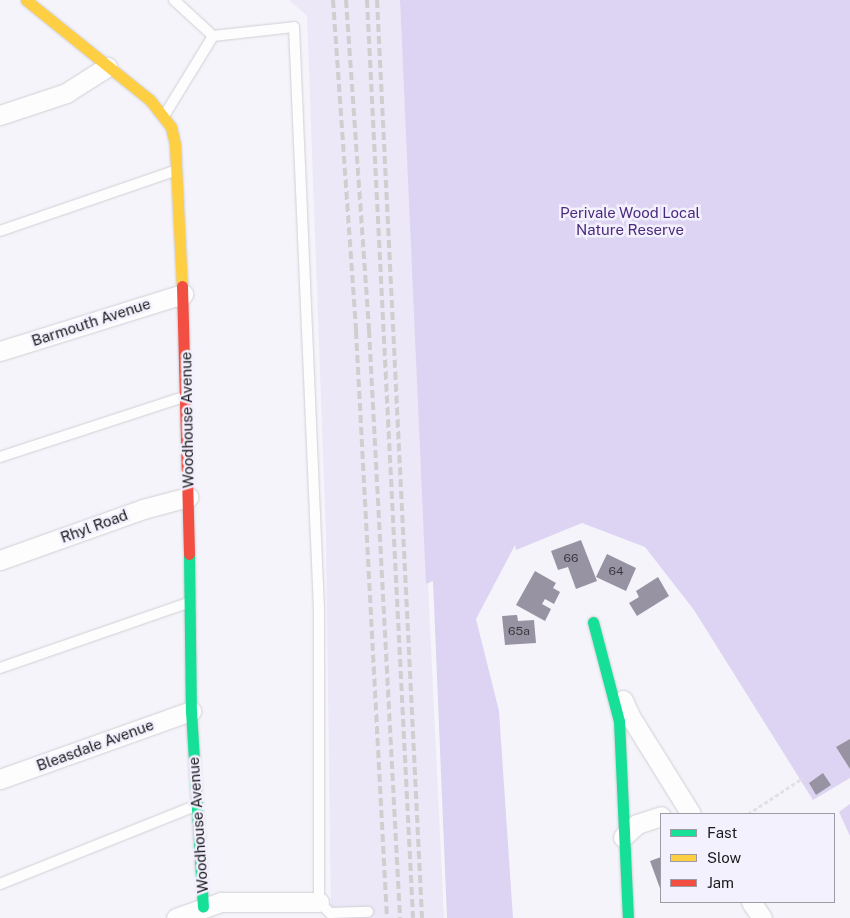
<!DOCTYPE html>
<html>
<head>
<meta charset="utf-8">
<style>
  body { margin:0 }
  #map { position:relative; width:850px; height:918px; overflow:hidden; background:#f5f4fb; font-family:"Public Sans",sans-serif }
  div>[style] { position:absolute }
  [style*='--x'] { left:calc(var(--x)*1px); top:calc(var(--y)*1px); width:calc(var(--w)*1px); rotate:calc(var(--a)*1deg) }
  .built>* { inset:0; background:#ece8f7 }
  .green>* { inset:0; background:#dcd4f2 }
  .building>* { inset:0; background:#9893a2 }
  .path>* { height:3px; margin-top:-1.5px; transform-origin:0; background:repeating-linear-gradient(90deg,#e1e1e4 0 4px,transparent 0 6.5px) }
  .roads { filter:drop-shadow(0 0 1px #d0cfd4) drop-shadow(0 0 1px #d0cfd4) }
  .lane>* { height:10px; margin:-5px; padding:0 5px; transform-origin:5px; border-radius:5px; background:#fefdfe }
  .street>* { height:19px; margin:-9.5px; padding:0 9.5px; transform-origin:9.5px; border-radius:9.5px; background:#fefdfe }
  .fast>* { height:11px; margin:-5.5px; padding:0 5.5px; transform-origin:5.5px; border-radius:5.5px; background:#16e098 }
  .slow>* { height:11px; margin:-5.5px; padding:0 5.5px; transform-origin:5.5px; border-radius:5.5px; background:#ffcf43 }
  .jam>* { height:11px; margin:-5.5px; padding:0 5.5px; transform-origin:5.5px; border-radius:5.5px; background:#f24e42 }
  .rail>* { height:4px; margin-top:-2px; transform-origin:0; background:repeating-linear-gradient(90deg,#cfcfd0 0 8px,transparent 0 12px) }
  span { translate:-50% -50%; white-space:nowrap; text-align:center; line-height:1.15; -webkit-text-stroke:5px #f4f1fe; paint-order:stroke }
  .number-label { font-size:12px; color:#3a383e }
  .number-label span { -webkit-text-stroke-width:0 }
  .park-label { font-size:15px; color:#4a2a7c }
  .street-label { font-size:15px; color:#1a191d }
  .legend { position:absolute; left:660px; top:813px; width:175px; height:90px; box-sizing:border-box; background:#f4f1fe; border:1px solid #9d9ba4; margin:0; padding:6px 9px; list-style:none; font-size:15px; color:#1a191d }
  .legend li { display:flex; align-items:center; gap:10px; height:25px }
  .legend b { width:25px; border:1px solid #9d9ba4 }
</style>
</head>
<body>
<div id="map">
  <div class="built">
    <div style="clip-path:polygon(289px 0,400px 0,444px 918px,331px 918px,326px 536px,307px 16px)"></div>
  </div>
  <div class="green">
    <div style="clip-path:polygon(400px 0,850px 0,850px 778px,813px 800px,694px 610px,645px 547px,582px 523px,516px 550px,515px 545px,476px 619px,499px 711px,513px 918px,447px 918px,433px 581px,426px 584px)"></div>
    <div style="clip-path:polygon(850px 804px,850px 836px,839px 812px)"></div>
  </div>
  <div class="building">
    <div style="clip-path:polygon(581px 540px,597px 581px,576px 589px,568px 567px,558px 570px,551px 551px)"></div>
    <div style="clip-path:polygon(607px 554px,636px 568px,626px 591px,596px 577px)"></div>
    <div style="clip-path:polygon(535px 571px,556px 583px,553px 588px,560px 592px,554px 604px,545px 599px,542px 604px,551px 609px,545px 621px,516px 605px)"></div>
    <div style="clip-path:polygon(658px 577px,669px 596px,637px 616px,629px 603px,639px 597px,636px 591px)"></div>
    <div style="clip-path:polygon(517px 615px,518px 621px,534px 620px,536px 643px,505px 645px,502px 616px)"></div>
    <div style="clip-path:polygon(850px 739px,850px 769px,836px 747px)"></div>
    <div style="clip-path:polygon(823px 773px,831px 785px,816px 795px,809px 783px)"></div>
    <div style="clip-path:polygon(661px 857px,661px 891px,650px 861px)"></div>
  </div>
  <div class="path">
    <div style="--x:748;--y:814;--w:66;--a:-33.2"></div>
  </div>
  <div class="roads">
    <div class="lane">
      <div style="--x:174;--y:0;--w:53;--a:42.7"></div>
      <div style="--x:213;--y:36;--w:81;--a:-6.3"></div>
      <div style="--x:294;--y:27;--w:583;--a:87.54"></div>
      <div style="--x:319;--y:609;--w:293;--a:90"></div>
      <div style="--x:319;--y:902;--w:16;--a:45"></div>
      <div style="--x:330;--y:913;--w:38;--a:-2"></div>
      <div style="--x:164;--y:116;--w:94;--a:-58.5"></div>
      <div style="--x:0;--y:231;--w:184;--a:-19"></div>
      <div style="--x:0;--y:457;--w:194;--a:-18.1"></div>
      <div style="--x:0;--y:668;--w:199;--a:-19.1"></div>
      <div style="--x:0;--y:884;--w:210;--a:-21.8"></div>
    </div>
    <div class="street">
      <div style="--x:0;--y:115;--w:70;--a:-18.4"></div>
      <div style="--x:66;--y:93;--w:49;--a:-32.4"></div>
      <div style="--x:0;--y:351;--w:192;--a:-17.3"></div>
      <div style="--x:0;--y:560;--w:152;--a:-19.6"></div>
      <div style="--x:143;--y:509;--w:47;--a:-14.9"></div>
      <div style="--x:623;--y:700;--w:17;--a:66"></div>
      <div style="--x:630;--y:716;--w:115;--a:58.1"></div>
      <div style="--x:0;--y:779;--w:203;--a:-19.6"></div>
      <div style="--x:623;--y:837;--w:19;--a:-43"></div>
      <div style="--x:637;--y:824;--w:25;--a:-18"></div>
      <div style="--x:751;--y:902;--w:19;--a:55"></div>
      <div style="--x:176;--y:918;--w:48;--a:-19.6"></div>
      <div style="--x:221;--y:902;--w:98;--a:0"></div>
    </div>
    <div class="fast">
      <div style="--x:189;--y:554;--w:157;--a:89.3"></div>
      <div style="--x:191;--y:711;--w:196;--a:86.5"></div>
      <div style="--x:593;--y:622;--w:102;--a:75.3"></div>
      <div style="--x:619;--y:721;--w:197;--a:87.4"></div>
    </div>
    <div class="slow">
      <div style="--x:26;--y:0;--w:159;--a:38.9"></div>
      <div style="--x:150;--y:100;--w:34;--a:52"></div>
      <div style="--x:171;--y:127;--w:18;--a:77"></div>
      <div style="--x:175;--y:145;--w:141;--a:87.2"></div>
    </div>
    <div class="jam">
      <div style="--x:182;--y:286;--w:268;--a:88.5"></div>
    </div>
  </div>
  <div class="rail">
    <div style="--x:333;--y:0;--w:332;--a:86"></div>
    <div style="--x:356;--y:331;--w:588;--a:86.98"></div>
    <div style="--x:346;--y:0;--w:331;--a:86"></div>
    <div style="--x:369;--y:330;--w:589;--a:86.98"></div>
    <div style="--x:367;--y:0;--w:919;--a:87.13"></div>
    <div style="--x:377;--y:0;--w:919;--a:87.19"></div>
  </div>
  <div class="number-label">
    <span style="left:571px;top:559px">66</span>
    <span style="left:616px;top:572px">64</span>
    <span style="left:519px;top:632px">65a</span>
  </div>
  <div class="park-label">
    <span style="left:630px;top:221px">Perivale Wood Local<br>Nature Reserve</span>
  </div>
  <div class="street-label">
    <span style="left:91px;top:322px;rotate:-18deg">Barmouth Avenue</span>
    <span style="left:187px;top:420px;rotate:-91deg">Woodhouse Avenue</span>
    <span style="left:94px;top:526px;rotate:-20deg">Rhyl Road</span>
    <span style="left:95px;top:745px;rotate:-20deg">Bleasdale Avenue</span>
    <span style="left:198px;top:825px;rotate:-94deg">Woodhouse Avenue</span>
  </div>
  <ul class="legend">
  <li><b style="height:6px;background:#16e098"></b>Fast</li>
  <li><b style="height:6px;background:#ffcf43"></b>Slow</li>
  <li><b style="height:6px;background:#f24e42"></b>Jam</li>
  </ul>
</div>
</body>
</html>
